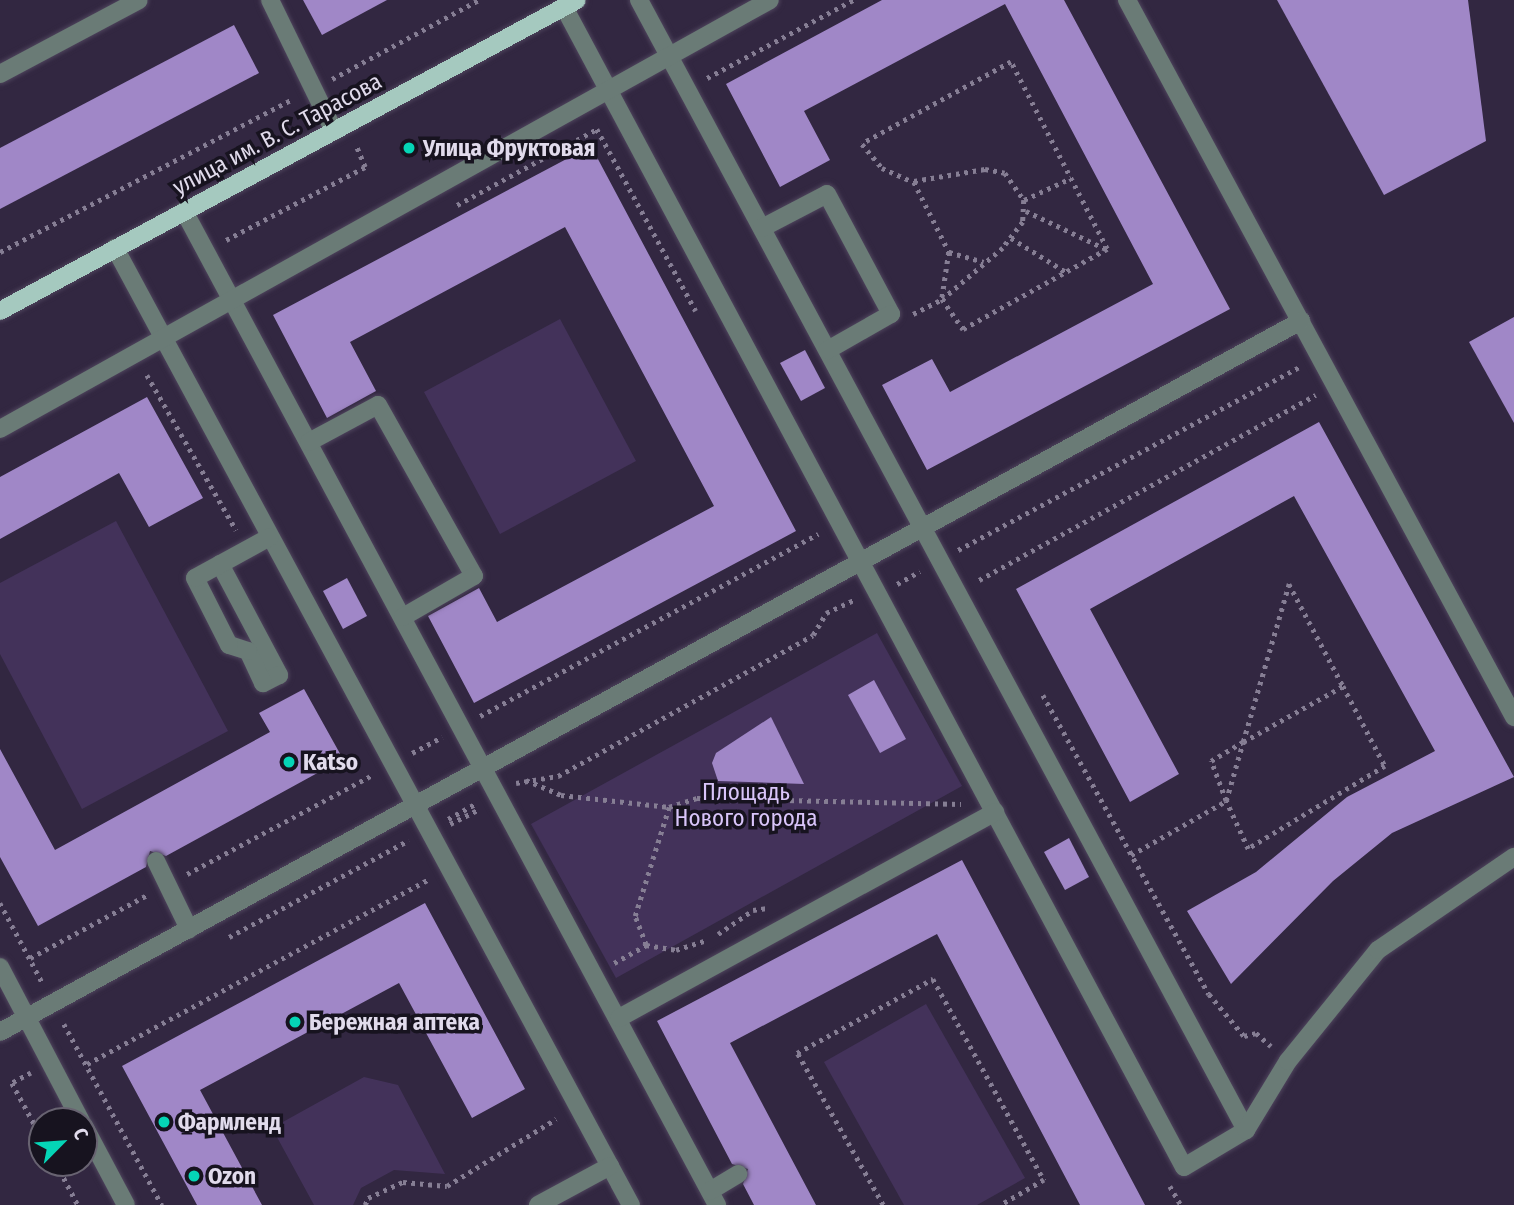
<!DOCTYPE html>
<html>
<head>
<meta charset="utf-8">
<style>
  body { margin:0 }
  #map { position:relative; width:1514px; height:1205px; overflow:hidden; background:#322741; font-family:"Fira Sans Condensed",sans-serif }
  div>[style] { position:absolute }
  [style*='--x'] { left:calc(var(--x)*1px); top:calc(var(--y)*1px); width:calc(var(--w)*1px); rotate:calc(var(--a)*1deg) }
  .green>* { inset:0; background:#43325a }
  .building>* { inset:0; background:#a087c7 }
  .path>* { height:4.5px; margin-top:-2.25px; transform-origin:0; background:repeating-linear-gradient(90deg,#867e94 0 3.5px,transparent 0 8.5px) }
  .roads { filter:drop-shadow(0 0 2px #4e445c) drop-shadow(0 0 2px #4e445c) }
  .minor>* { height:18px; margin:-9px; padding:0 9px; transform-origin:9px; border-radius:9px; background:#6a7b76 }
  .major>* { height:18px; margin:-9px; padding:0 9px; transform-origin:9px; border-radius:9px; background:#a5c9bf }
  .dots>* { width:19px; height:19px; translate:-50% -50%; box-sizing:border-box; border:4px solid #17131f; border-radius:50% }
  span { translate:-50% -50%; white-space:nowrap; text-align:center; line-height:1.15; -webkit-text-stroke:7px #17131f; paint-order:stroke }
  .street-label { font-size:23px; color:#e1dbec }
  .poi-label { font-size:23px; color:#e1dbec; font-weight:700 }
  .left { translate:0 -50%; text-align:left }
  .park-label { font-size:23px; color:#d9c5fa }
  .north { position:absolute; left:28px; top:1107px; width:70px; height:70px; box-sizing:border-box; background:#17131f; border:2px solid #686371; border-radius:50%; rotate:65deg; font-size:19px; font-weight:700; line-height:28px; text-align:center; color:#e1dbec }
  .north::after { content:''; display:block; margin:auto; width:24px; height:32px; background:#05d5b6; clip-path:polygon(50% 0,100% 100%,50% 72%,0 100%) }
</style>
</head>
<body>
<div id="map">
  <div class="green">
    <div style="clip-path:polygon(560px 319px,636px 461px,500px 534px,424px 392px)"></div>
    <div style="clip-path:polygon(116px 521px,228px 731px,82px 809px,0 654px,0 583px)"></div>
    <div style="clip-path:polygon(877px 633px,962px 786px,616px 978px,531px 824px)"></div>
    <div style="clip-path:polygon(926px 1004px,1025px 1178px,977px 1205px,904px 1205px,824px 1062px)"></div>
    <div style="clip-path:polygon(364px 1077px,398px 1085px,445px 1174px,394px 1170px,361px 1188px,353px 1205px,314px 1205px,272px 1128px)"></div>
  </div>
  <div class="building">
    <div style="clip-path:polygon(303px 0,387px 0,322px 35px)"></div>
    <div style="clip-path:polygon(882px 0,1064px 0,1230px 309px,927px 470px,882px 385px,932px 359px,950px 392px,1153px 284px,1005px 4px,804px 111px,830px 160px,780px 187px,726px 84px)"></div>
    <div style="clip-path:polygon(1277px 0,1468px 0,1486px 141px,1384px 195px)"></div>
    <div style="clip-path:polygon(234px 25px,259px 73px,0 209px,0 148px)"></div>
    <div style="clip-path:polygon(591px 146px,796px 531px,474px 703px,428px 616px,479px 588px,497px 622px,714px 506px,565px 227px,350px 342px,376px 391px,327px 418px,273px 315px)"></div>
    <div style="clip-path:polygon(1514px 317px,1514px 423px,1469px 342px)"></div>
    <div style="clip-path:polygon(805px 350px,825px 388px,801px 401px,780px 363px)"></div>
    <div style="clip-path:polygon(147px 397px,203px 498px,149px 527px,119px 473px,0 539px,0 477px)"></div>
    <div style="clip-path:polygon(1319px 422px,1514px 777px,1392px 833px,1333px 881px,1231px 984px,1187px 911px,1256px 872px,1347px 797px,1435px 751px,1294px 496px,1090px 609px,1179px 774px,1130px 802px,1016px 589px)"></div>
    <div style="clip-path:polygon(347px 578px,367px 616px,343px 629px,323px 591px)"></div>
    <div style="clip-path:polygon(874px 680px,906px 739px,880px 753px,848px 695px)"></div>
    <div style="clip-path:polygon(304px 689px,343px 759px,166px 856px,150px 851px,146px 867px,38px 926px,0 857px,0 749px,55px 850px,270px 732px,259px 713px)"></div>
    <div style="clip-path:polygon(771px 717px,804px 784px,718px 781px,712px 763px,716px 753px)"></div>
    <div style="clip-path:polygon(1069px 838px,1089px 877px,1065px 890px,1044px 852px)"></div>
    <div style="clip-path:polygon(962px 860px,1145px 1205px,1080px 1205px,937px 934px,730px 1043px,816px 1205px,754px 1205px,743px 1184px,748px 1169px,732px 1164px,657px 1021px)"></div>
    <div style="clip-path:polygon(425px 903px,525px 1089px,472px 1118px,399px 983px,200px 1090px,262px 1205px,197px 1205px,122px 1066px)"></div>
  </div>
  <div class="path">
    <div style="--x:707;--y:78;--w:166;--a:-28.1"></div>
    <div style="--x:332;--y:79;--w:167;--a:-28.3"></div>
    <div style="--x:914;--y:181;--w:72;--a:-9.6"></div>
    <div style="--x:985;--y:169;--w:20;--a:11"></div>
    <div style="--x:1005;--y:173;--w:33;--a:55"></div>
    <div style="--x:1024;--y:200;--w:22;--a:93"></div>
    <div style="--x:1023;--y:222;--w:33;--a:128"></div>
    <div style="--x:1003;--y:248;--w:79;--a:139.6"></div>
    <div style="--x:1024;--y:200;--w:52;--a:-25.1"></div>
    <div style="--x:457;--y:205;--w:159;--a:-28.5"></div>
    <div style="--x:597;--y:129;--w:207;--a:61.5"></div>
    <div style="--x:1026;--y:211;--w:89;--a:25.4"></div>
    <div style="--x:1011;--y:238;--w:65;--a:31.7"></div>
    <div style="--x:226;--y:240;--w:157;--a:-27.7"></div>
    <div style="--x:365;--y:167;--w:23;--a:-113"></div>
    <div style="--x:0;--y:252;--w:331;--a:-27.6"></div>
    <div style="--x:949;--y:252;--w:36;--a:16"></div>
    <div style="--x:913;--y:314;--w:33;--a:-27"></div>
    <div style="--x:942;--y:299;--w:37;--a:55"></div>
    <div style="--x:963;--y:329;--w:165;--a:-29.1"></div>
    <div style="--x:1107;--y:249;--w:210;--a:-117.2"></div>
    <div style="--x:1011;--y:62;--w:170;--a:151.2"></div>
    <div style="--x:862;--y:144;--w:31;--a:50"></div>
    <div style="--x:882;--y:168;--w:35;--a:24"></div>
    <div style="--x:914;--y:182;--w:78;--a:63.4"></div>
    <div style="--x:949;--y:252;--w:48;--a:98.5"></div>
    <div style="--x:147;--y:375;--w:179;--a:60.1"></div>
    <div style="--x:958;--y:550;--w:387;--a:-28.2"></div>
    <div style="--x:979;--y:580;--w:384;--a:-28.8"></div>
    <div style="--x:897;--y:584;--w:26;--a:-29"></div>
    <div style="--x:1043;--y:695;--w:342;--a:61"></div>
    <div style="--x:1209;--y:994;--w:55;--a:50.2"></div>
    <div style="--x:1244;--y:1036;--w:12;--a:-14"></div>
    <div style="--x:1256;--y:1033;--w:20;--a:41"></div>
    <div style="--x:480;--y:716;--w:384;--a:-28.3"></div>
    <div style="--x:412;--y:753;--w:34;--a:-28"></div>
    <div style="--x:526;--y:780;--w:38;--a:23"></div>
    <div style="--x:561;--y:795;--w:109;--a:6.3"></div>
    <div style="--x:516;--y:783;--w:43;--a:-9.5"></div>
    <div style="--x:558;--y:776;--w:291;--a:-28.9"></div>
    <div style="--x:813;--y:635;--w:26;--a:-59"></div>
    <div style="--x:826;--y:613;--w:33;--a:-25"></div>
    <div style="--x:448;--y:819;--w:33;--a:-29"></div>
    <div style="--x:450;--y:824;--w:33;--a:-27"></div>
    <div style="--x:1131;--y:855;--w:109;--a:-29.6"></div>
    <div style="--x:1226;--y:801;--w:61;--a:-73.9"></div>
    <div style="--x:1243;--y:742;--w:165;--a:-73.8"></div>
    <div style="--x:1289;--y:584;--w:115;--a:62.1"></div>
    <div style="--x:1343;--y:686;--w:90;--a:62.3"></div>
    <div style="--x:1385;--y:766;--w:160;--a:148.8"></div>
    <div style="--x:1248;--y:849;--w:53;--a:-114.6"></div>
    <div style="--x:1226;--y:801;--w:43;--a:-110.6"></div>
    <div style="--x:1211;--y:761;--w:37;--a:-31"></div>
    <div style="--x:1243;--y:742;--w:115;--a:-29.2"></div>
    <div style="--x:187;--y:874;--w:212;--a:-28.1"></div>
    <div style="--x:0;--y:903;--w:89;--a:62"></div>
    <div style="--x:718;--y:934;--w:42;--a:-34.4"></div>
    <div style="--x:753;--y:910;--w:15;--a:-8"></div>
    <div style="--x:229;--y:937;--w:204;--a:-28.3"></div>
    <div style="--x:646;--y:945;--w:31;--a:-111"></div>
    <div style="--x:635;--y:916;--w:114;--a:-72.7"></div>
    <div style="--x:669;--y:807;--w:29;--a:-18"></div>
    <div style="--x:697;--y:798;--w:264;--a:1.3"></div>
    <div style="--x:30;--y:958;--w:135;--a:-28.3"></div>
    <div style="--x:614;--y:963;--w:37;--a:-29"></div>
    <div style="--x:646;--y:945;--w:30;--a:9"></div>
    <div style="--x:676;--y:950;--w:33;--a:-18"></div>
    <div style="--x:64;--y:1024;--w:206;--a:61.6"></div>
    <div style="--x:87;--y:1064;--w:389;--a:-28.4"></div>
    <div style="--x:31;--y:1073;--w:21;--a:152"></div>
    <div style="--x:12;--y:1083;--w:63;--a:61.4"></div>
    <div style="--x:56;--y:1163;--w:47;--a:62.4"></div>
    <div style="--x:1170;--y:1186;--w:22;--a:60"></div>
    <div style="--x:365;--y:1205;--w:8;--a:-67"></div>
    <div style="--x:368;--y:1198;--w:38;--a:-25"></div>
    <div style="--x:403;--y:1182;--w:44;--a:5.2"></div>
    <div style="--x:447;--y:1186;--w:128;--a:-31.6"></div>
    <div style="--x:883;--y:1205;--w:175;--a:-119.5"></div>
    <div style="--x:797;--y:1053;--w:155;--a:-28.6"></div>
    <div style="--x:933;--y:979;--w:230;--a:61.1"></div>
    <div style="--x:1044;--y:1180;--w:50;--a:149.8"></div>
  </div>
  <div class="roads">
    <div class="minor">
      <div style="--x:270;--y:0;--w:146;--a:64"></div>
      <div style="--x:639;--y:0;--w:1283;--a:61.76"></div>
      <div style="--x:1127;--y:0;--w:815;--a:61.64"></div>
      <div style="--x:564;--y:7;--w:1315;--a:61.88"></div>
      <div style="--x:1184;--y:1167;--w:72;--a:-30.8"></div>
      <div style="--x:1246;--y:1130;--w:81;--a:-58.7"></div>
      <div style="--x:1288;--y:1061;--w:143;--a:-51"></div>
      <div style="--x:1378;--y:950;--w:165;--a:-34.4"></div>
      <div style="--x:0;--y:74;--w:157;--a:-28"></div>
      <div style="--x:184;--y:211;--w:1128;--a:61.8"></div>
      <div style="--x:762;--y:228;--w:73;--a:-27.6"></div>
      <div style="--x:827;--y:194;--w:136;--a:61.9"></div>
      <div style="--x:891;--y:314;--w:73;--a:150.3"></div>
      <div style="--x:115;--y:248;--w:1087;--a:61.67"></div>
      <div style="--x:0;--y:429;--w:881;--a:-29.12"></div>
      <div style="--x:309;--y:442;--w:78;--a:-28.2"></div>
      <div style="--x:378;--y:405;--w:196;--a:60.7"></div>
      <div style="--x:474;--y:576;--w:82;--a:150"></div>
      <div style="--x:220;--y:564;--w:126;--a:62"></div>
      <div style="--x:279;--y:675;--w:18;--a:153"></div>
      <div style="--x:263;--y:683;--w:35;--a:-115"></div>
      <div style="--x:248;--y:651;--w:20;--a:-162"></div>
      <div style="--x:229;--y:645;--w:75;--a:-116.9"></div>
      <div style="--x:195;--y:578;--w:85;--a:-28.7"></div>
      <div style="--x:156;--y:861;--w:76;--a:64.1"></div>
      <div style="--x:0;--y:967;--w:174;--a:62.3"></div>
      <div style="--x:619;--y:1018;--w:429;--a:-28.7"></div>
      <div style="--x:0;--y:1032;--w:1483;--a:-28.66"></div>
      <div style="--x:84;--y:1126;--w:89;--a:62"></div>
      <div style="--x:710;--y:1191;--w:33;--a:-31"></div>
      <div style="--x:538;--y:1205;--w:82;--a:-28.4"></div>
    </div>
    <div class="major">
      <div style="--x:0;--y:311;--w:655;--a:-28.32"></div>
    </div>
  </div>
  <div class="dots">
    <div style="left:409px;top:148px;background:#05d5b6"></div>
    <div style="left:289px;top:762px;background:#05d5b6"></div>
    <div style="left:295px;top:1022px;background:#05d5b6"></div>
    <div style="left:164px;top:1122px;background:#05d5b6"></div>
    <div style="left:194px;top:1176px;background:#05d5b6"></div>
  </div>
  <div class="street-label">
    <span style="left:277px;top:134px;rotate:-28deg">улица им. В. С. Тарасова</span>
  </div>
  <div class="poi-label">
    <span class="left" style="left:423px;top:148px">Улица Фруктовая</span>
    <span class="left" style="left:303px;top:762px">Katso</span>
    <span class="left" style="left:309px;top:1022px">Бережная аптека</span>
    <span class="left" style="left:178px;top:1122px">Фармленд</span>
    <span class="left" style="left:208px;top:1176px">Ozon</span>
  </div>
  <div class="park-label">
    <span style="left:746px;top:805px">Площадь<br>Нового города</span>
  </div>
  <div class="north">С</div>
</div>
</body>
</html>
